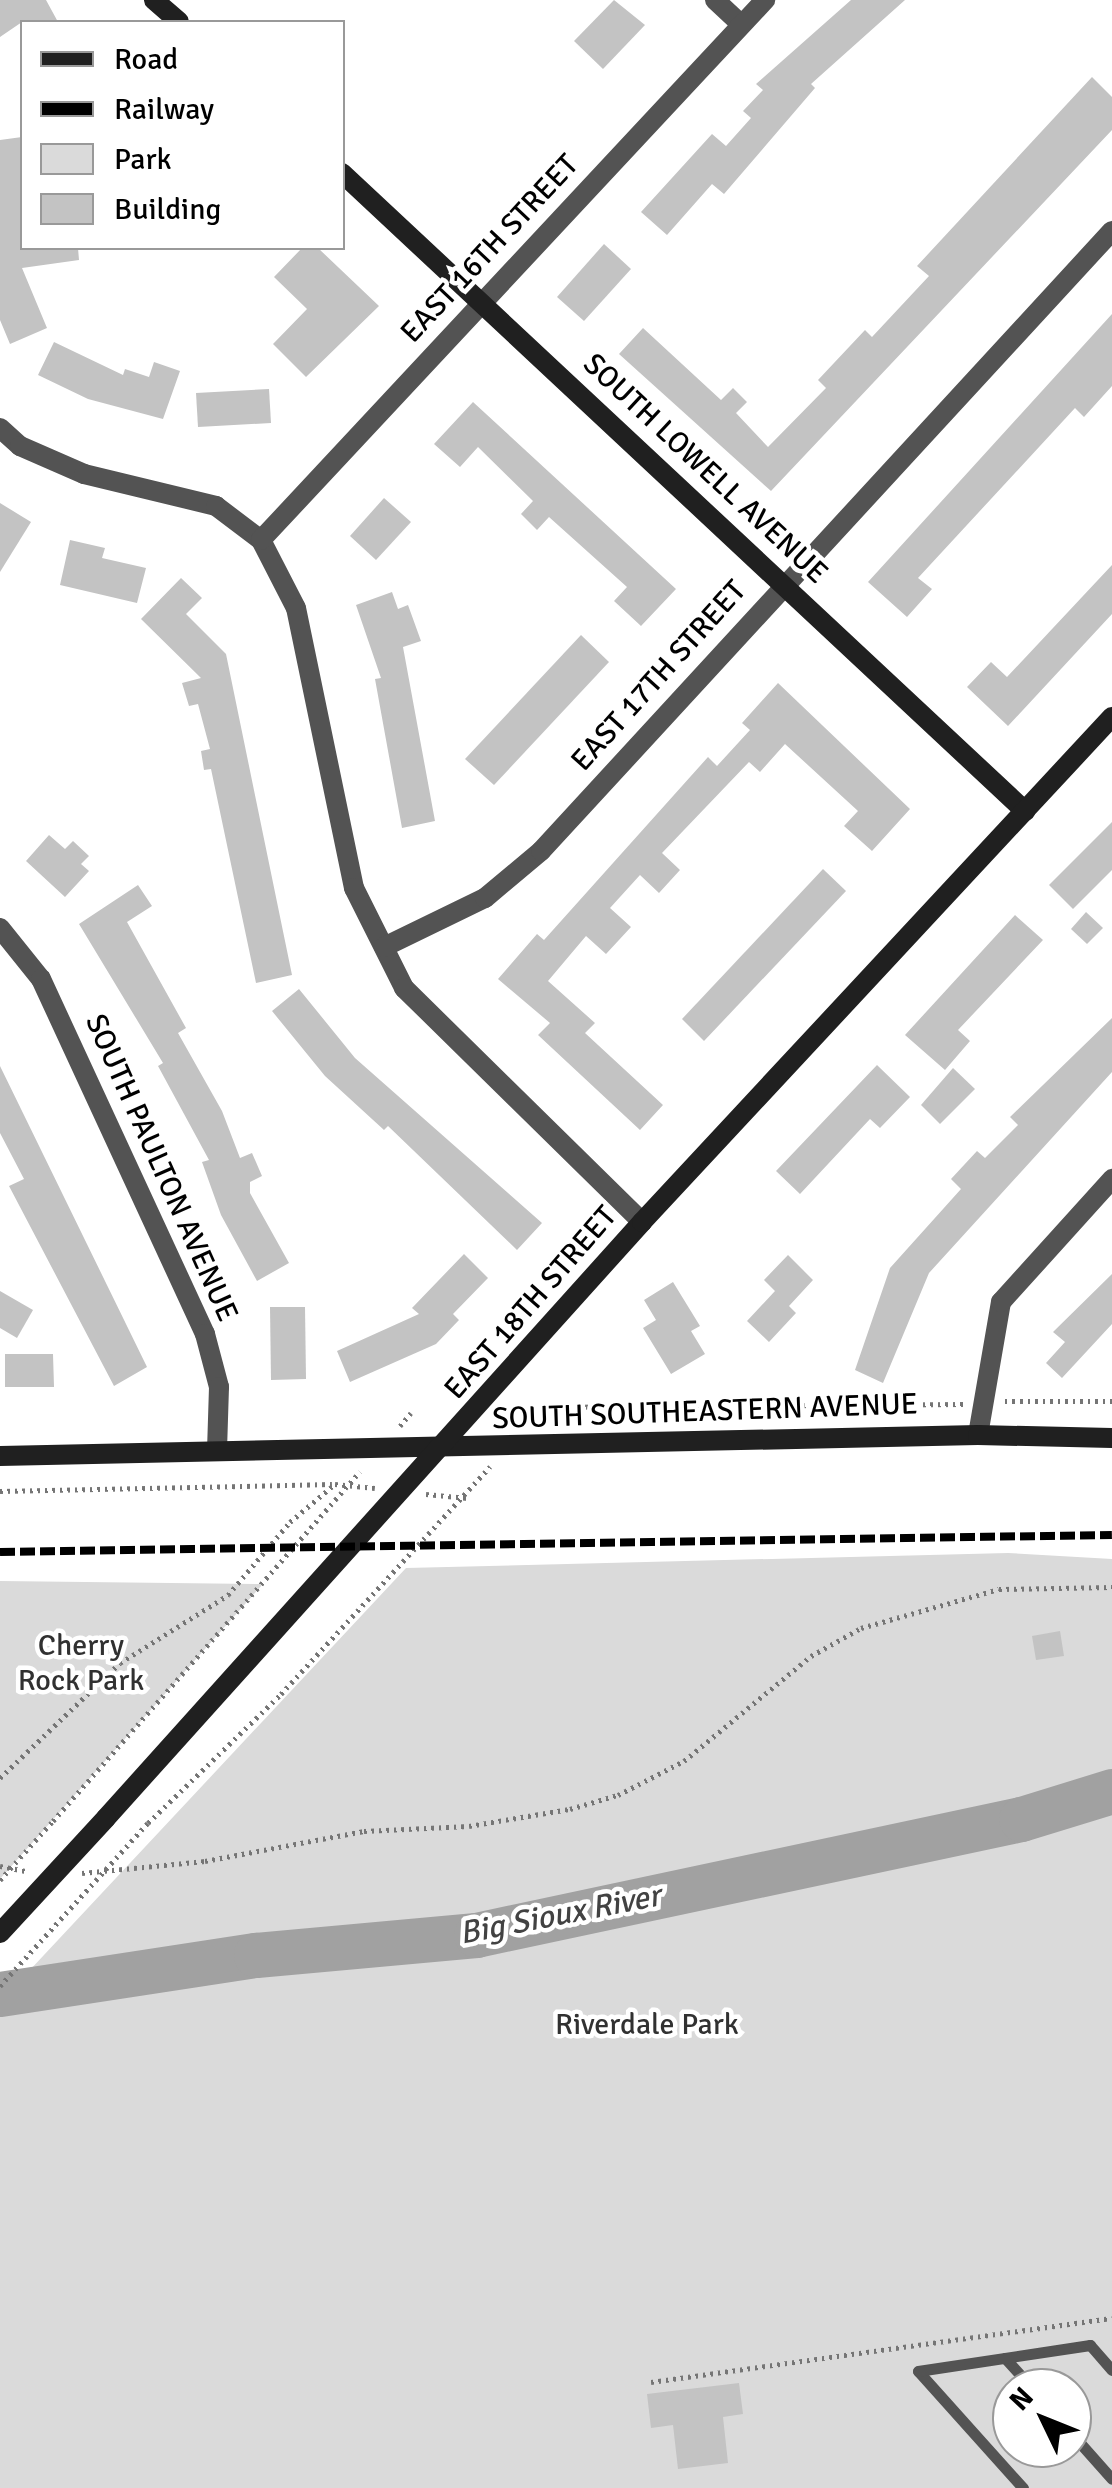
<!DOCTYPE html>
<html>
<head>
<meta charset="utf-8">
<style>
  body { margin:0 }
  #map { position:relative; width:1112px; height:2488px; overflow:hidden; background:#fff; font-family:Signika,sans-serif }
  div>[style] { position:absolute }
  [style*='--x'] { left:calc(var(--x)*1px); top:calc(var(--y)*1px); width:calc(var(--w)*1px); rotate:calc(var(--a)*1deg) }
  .green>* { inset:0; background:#dadada }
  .river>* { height:45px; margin:-22.5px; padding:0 22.5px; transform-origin:22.5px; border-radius:22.5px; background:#a1a1a1 }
  .building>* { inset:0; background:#c3c3c3 }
  .path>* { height:5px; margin-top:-2.5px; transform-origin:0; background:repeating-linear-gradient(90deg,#757575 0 2.5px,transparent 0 7.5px) }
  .lane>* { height:11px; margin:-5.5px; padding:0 5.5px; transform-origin:5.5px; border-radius:5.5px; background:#535353 }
  .street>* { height:20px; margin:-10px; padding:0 10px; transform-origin:10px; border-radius:10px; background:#535353 }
  .secondary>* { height:20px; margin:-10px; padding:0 10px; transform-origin:10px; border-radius:10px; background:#202020 }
  .rail>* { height:8px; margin-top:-4px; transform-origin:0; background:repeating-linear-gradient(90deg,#000 0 15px,transparent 0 20px) }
  .path-bridge>* { height:5px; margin-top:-2.5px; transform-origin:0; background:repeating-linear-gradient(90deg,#757575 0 2.5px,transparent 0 7.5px) }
  .secondary-bridge>* { height:20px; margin:-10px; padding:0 10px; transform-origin:10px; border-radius:10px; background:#202020 }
  span { translate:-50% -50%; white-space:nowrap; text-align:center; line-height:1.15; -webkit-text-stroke:9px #fff; paint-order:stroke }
  .street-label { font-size:30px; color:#000 }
  .park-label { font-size:30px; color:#313131 }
  .water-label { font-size:32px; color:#424242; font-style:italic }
  .legend { position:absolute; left:20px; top:20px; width:325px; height:230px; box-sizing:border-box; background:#fff; border:2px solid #999; margin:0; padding:12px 18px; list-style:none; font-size:30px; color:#000 }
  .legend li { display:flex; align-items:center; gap:20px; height:50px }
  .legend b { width:50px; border:2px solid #999 }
  .north { position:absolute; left:992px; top:2368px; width:100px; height:100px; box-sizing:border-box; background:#fff; border:2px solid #999; border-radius:50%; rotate:313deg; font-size:28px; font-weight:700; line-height:40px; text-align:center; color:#000 }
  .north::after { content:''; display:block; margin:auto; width:35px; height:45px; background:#000; clip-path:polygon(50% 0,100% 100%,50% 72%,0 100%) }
</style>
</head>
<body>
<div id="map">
  <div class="green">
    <div style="clip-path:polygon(evenodd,1008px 1553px,1112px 1559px,1112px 2488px,0 2488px,0 2002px,406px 1568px,1008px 1553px,1012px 2388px,1072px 2388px,1072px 2448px,1012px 2448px,1012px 2388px)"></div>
    <div style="clip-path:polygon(0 1581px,263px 1584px,0 1879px)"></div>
  </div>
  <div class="river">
    <div style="--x:0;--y:1994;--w:259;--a:-8.7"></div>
    <div style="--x:256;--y:1955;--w:221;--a:-5.2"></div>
    <div style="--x:476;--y:1935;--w:557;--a:-12.02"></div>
    <div style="--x:1021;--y:1819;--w:95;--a:-17.1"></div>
  </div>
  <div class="building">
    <div style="clip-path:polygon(0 0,46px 0,58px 22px,22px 22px,0 37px)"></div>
    <div style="clip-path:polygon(614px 0,645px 25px,603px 69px,574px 41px)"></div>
    <div style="clip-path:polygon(851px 0,905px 0,811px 84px,815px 88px,724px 194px,712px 184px,667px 235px,641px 212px,712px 134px,726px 146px,751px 118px,743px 111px,763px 90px,756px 84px)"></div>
    <div style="clip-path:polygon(1092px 77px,1112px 97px,1112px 130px,771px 491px,619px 354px,643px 328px,721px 400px,733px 388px,747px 402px,736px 413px,768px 447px,826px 388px,818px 380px,865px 330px,872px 337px,929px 276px,917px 266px)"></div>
    <div style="clip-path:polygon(22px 137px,22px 248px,78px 248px,79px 260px,22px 268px,47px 328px,10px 344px,0 320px,0 140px)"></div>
    <div style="clip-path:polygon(604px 244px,631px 269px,584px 321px,557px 297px)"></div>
    <div style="clip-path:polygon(302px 248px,318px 248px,379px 306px,306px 377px,273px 344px,307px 309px,274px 277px)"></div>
    <div style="clip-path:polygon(1112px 314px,1112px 386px,1084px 417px,1075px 408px,918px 578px,932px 589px,907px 617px,868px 582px)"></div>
    <div style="clip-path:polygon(54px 342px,123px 375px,125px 369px,149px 377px,154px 362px,180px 371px,163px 419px,88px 399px,38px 375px)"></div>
    <div style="clip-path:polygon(269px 389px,271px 423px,198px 427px,196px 393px)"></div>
    <div style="clip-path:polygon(473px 402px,676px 589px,641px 626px,614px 601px,627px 587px,549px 517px,537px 530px,521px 514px,533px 501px,478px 447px,460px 467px,434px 444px)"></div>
    <div style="clip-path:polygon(384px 498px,411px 522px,376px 560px,350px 536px)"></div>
    <div style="clip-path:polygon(0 503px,31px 522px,0 572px)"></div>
    <div style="clip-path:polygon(70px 540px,105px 548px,102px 558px,146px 568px,137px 603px,60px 585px)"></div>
    <div style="clip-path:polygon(1112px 565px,1112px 614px,1008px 726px,967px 687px,991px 662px,1007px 677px)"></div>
    <div style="clip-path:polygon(181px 578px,202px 598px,186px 614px,226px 654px,292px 975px,256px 983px,211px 769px,204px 770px,201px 751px,210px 749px,198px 704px,189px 706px,182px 683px,201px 678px,141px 619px)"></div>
    <div style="clip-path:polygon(392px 592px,398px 609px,408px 605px,421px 641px,403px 647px,435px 821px,402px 828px,375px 679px,381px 678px,356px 605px)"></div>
    <div style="clip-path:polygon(581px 635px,609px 662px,494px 785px,465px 759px)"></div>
    <div style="clip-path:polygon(778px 683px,910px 809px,872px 851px,844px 826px,858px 811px,785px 744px,760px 772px,749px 762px,662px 853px,680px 870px,659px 893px,640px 875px,610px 908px,631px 927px,606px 954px,586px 936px,548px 981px,595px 1023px,585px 1033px,663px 1105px,640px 1130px,538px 1035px,550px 1023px,498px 979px,537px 934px,544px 940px,708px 757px,717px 766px,750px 730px,742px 723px)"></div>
    <div style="clip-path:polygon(1112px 822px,1112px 870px,1073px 909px,1049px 885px)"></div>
    <div style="clip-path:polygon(49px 835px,65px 849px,73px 841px,89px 856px,81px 864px,89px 871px,65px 897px,26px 861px)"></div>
    <div style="clip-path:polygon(823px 869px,846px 891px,704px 1041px,682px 1019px)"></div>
    <div style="clip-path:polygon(138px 885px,152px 906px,127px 922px,186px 1028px,178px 1033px,222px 1111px,240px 1158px,252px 1153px,262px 1176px,250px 1182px,250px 1193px,289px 1263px,257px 1281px,221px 1215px,202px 1162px,209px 1160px,158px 1066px,163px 1063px,79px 924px)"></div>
    <div style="clip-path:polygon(1086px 912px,1103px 928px,1087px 944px,1071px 929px)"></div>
    <div style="clip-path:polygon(1015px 915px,1043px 940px,958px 1030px,970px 1041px,945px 1070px,905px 1035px)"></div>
    <div style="clip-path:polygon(299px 989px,355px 1058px,542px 1223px,517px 1250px,388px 1126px,384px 1130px,325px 1076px,272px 1011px)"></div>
    <div style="clip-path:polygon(1112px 1018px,1112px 1072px,929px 1273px,883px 1383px,855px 1370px,890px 1268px,961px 1189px,951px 1179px,977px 1151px,985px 1158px,1018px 1125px,1010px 1117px)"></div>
    <div style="clip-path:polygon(877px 1065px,910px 1097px,880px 1128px,870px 1119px,800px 1194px,776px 1171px)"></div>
    <div style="clip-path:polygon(0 1066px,147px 1367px,114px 1386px,9px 1186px,24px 1179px,0 1133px)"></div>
    <div style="clip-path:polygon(953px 1068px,975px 1089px,940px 1124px,921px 1105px)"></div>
    <div style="clip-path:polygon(464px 1254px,488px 1278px,453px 1314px,459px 1320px,436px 1344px,350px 1382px,337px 1351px,419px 1314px,412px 1308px)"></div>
    <div style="clip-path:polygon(788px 1255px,813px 1280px,789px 1306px,796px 1313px,769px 1342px,747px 1321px,775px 1291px,764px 1280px)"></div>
    <div style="clip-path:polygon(1112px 1274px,1112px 1324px,1062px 1378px,1046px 1363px,1065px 1342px,1053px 1332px)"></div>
    <div style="clip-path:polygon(673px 1282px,700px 1326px,691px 1331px,705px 1354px,671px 1374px,643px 1328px,656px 1320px,644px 1300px)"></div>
    <div style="clip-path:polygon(0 1291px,33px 1310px,17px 1338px,0 1328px)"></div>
    <div style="clip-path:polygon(270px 1307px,305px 1307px,306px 1379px,271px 1380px)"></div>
    <div style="clip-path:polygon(5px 1354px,53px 1354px,54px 1387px,5px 1387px)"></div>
    <div style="clip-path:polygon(1060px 1631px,1064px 1656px,1036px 1660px,1032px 1636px)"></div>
    <div style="clip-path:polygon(739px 2383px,743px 2414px,723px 2417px,728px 2463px,678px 2469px,673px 2425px,651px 2428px,647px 2394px)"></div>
  </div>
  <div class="path">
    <div style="--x:1005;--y:1401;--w:107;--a:0"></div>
    <div style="--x:523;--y:1422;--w:18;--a:-56"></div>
    <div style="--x:533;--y:1407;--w:431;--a:-0.4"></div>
    <div style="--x:400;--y:1426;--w:17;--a:-50"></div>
    <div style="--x:0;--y:1491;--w:332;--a:-1.2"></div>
    <div style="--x:426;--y:1494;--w:42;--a:5.4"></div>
    <div style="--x:0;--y:1778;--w:166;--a:-43.8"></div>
    <div style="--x:120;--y:1663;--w:128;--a:-32.2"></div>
    <div style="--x:228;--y:1595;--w:96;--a:-49.7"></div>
    <div style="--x:290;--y:1522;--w:59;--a:-40.2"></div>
    <div style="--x:335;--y:1484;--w:40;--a:5.7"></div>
    <div style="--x:53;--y:1821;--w:465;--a:-48.7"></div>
    <div style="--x:148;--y:1823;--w:185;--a:-44.1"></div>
    <div style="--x:281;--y:1694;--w:309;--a:-47.4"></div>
    <div style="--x:0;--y:1866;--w:26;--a:11"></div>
    <div style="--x:82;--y:1873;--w:124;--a:-5.6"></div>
    <div style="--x:205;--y:1861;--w:162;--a:-10.7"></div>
    <div style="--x:364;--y:1831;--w:105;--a:-2.7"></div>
    <div style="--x:469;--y:1826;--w:102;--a:-9.6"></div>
    <div style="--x:570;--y:1809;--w:50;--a:-16.3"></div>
    <div style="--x:618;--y:1795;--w:74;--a:-27.3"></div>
    <div style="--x:684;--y:1761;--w:165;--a:-39.6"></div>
    <div style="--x:811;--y:1656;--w:57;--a:-29.2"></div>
    <div style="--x:861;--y:1628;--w:143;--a:-15.8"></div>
    <div style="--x:999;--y:1589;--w:113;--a:-1"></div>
    <div style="--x:651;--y:2382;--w:465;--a:-7.9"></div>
  </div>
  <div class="lane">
    <div style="--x:1005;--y:2358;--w:40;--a:48"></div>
    <div style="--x:1072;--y:2434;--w:60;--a:48.4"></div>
    <div style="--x:1023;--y:2488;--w:157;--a:-131.9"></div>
    <div style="--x:918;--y:2371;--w:174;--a:-8.6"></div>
    <div style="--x:1090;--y:2345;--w:33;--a:49"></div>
  </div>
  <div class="street">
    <div style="--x:715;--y:0;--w:33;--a:43"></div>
    <div style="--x:0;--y:428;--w:27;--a:42"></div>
    <div style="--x:20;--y:446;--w:70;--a:23.6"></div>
    <div style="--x:84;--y:474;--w:136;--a:13.6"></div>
    <div style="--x:216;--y:506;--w:56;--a:37.1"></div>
    <div style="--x:261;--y:540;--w:76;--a:62.8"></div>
    <div style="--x:296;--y:608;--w:286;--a:78.3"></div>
    <div style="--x:354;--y:888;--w:112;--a:63.4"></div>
    <div style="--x:404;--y:988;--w:334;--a:44.5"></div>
    <div style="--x:261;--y:540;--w:739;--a:-46.97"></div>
    <div style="--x:0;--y:928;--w:65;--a:51.2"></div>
    <div style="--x:41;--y:979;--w:391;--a:65.2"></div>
    <div style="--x:205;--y:1334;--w:55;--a:75.2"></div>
    <div style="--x:219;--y:1387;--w:63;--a:91.8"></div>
    <div style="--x:384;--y:947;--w:112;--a:-25.9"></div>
    <div style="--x:485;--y:898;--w:73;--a:-40"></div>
    <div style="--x:541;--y:851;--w:843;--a:-47.36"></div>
    <div style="--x:978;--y:1435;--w:135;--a:-80.2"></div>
    <div style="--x:1001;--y:1302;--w:166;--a:-47.9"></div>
  </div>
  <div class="secondary">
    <div style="--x:154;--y:0;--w:33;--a:41"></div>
    <div style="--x:342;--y:173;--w:935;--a:43.05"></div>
    <div style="--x:0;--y:1456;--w:978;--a:-1.23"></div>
    <div style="--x:978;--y:1435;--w:134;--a:1.3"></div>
    <div style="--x:106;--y:1818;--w:802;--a:-48.03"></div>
    <div style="--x:642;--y:1222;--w:690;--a:-47.06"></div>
  </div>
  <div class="rail">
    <div style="--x:0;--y:1552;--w:1112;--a:-0.88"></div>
  </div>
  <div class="path-bridge">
    <div style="--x:0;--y:1880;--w:79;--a:-48.1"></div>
    <div style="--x:0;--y:1986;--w:220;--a:-47.8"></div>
  </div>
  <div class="secondary-bridge">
    <div style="--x:0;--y:1933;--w:156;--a:-47.3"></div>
  </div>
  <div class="street-label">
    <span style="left:490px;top:249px;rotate:-47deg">EAST 16TH STREET</span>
    <span style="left:705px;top:469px;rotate:43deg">SOUTH LOWELL AVENUE</span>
    <span style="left:659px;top:676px;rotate:-48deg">EAST 17TH STREET</span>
    <span style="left:161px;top:1168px;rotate:66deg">SOUTH PAULTON AVENUE</span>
    <span style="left:531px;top:1303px;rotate:-49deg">EAST 18TH STREET</span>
    <span style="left:705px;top:1412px;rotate:-2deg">SOUTH SOUTHEASTERN AVENUE</span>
  </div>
  <div class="park-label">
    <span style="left:81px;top:1663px">Cherry<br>Rock Park</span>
    <span style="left:647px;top:2025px">Riverdale Park</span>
  </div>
  <div class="water-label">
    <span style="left:560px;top:1915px;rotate:-11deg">Big Sioux River</span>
  </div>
  <ul class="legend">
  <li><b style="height:12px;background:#202020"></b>Road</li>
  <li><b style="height:12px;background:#000"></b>Railway</li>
  <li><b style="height:28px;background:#dadada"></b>Park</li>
  <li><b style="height:28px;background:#c3c3c3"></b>Building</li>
  </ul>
  <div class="north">N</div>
</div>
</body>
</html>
